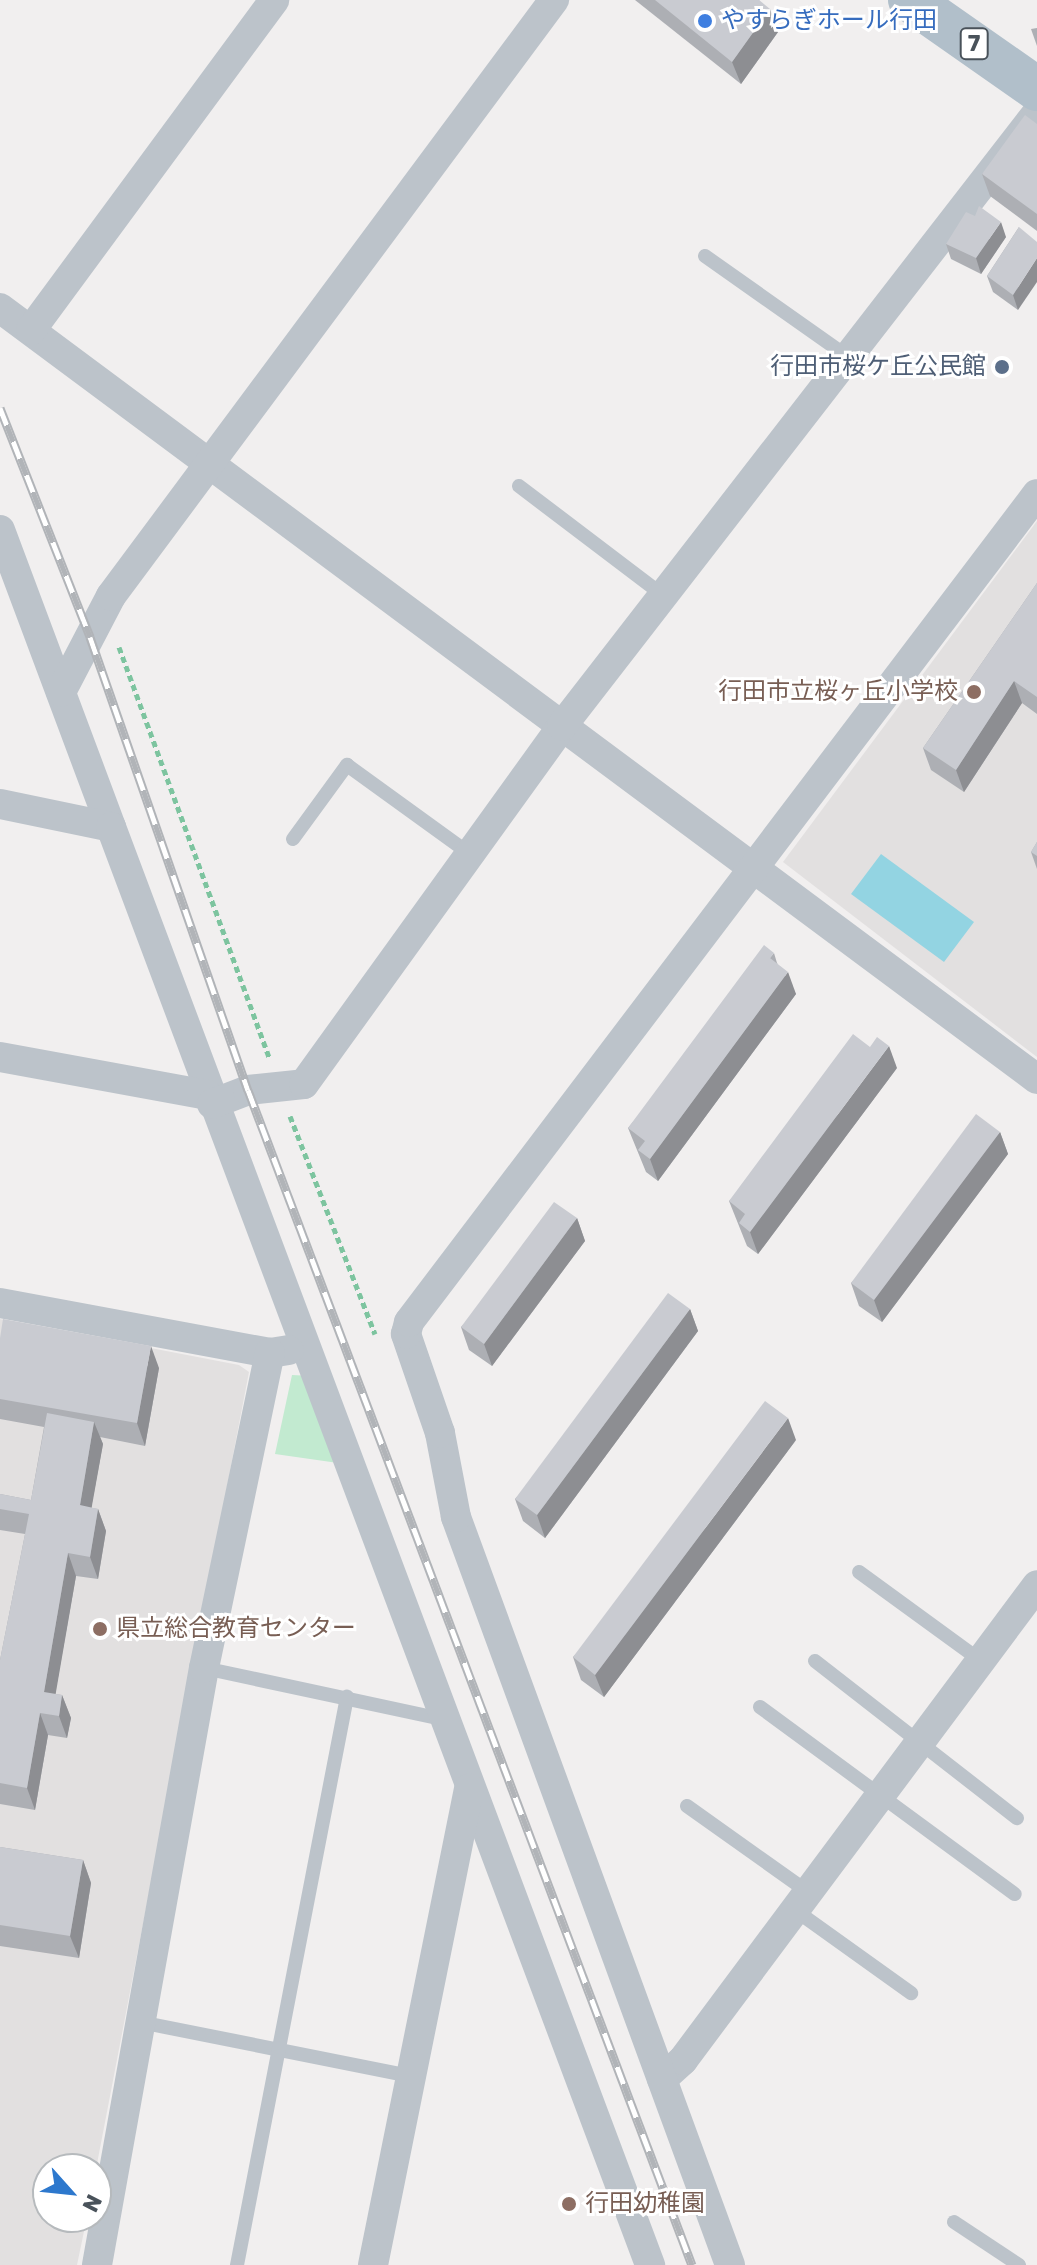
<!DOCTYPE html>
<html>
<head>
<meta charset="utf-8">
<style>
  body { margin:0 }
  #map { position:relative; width:1037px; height:2265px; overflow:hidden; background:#f1efef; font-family:Rubik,"Noto Sans JP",sans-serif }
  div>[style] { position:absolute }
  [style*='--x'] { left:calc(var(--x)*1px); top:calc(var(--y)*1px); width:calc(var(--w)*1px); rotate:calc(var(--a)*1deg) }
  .education>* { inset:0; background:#e2e0e0 }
  .green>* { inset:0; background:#c2ead0 }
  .water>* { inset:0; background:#93d4e2 }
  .path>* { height:5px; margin-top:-2.5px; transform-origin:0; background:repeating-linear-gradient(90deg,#7dc49f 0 6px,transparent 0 10px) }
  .service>* { height:14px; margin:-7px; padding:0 7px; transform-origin:7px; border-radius:7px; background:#bcc3ca }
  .minor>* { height:30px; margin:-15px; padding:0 15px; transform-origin:15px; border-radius:15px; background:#bcc3ca }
  .primary>* { height:44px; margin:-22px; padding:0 22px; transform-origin:22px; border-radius:22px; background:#b1bfca }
  .rail>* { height:9px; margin-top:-4.5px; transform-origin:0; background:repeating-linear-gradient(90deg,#fff 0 18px,#b1b4b8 0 36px); box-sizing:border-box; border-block:2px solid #b1b4b8 }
  .wall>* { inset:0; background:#adafb4 }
  .shaded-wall>* { inset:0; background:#8d8e92 }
  .building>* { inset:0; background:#c9cbd1 }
  .dots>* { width:22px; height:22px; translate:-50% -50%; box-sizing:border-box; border:4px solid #fff; border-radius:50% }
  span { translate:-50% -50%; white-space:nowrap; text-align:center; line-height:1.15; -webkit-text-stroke:6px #fff; paint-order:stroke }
  .shield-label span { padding:2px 6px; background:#fff; border:2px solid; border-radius:6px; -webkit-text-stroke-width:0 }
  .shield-label { font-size:22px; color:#49525a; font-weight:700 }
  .shop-label { font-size:24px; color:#366cbe }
  .left { translate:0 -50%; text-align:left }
  .service-label { font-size:24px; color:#4e5e75 }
  .right { translate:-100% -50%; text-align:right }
  .education-label { font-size:24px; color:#785e54 }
  .north { position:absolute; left:32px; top:2153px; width:80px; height:80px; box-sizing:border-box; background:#fff; border:2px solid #b6babd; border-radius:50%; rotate:117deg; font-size:22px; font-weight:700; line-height:32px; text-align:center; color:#49525a }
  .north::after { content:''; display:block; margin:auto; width:28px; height:36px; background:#2d78cd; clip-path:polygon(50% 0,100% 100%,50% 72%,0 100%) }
</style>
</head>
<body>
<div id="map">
  <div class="education">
    <div style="clip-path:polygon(1037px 521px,1037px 1057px,783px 862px)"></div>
    <div style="clip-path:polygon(0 1319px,239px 1365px,249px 1372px,96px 2169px,48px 2169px,48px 2217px,87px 2217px,77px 2265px,0 2265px)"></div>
  </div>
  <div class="green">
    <div style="clip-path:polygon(292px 1375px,312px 1376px,345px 1464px,275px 1454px)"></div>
  </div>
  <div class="water">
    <div style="clip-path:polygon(881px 854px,974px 922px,944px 962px,851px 894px)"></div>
  </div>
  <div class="path">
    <div style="--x:119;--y:647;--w:438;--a:69.9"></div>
    <div style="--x:290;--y:1116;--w:234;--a:68.7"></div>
  </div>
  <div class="service">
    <div style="--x:705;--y:256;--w:175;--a:35.2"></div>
    <div style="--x:519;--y:486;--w:182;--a:37.2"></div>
    <div style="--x:293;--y:839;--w:92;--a:-53.9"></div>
    <div style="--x:347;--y:765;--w:152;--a:35.9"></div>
    <div style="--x:859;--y:1572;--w:151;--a:36.1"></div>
    <div style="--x:815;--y:1661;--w:256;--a:37.9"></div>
    <div style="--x:204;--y:1668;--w:242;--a:12.1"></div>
    <div style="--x:760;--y:1707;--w:316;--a:36.3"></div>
    <div style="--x:687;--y:1806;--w:148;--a:35.4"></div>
    <div style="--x:795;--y:1910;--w:143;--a:35.6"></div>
    <div style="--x:140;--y:2022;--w:276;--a:11.3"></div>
    <div style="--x:954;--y:2222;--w:78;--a:33.5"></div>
    <div style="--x:237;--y:2265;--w:579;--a:-79.04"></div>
  </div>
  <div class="minor">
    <div style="--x:0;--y:308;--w:1292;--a:36.63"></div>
    <div style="--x:31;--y:330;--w:410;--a:-53.6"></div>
    <div style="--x:0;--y:530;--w:317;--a:69.5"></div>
    <div style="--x:61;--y:692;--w:108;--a:-62.5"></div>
    <div style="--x:111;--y:596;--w:743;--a:-53.38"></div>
    <div style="--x:0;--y:804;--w:113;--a:11.7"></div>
    <div style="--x:111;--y:827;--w:1536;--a:69.45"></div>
    <div style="--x:0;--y:1057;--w:211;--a:10.4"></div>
    <div style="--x:212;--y:1104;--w:39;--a:-21"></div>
    <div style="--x:248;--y:1090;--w:56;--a:-6.1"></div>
    <div style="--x:304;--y:1084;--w:441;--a:-54.2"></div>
    <div style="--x:562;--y:726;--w:775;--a:-52.23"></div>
    <div style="--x:0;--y:1303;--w:275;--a:10.5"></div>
    <div style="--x:270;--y:1353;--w:19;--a:-9"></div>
    <div style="--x:662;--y:2079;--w:28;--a:-42"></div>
    <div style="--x:683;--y:2060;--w:592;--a:-53.3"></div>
    <div style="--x:97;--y:2265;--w:607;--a:-79.84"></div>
    <div style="--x:204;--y:1668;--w:322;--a:-78.2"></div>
    <div style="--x:373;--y:2265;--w:486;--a:-78.6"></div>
    <div style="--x:730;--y:2265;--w:797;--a:-110.12"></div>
    <div style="--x:456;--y:1517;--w:86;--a:-100.8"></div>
    <div style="--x:440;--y:1433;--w:105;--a:-109"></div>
    <div style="--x:406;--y:1334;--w:12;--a:-76"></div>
    <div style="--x:409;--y:1322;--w:1039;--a:-52.82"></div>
  </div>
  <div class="primary">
    <div style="--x:910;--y:0;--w:155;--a:35"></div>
  </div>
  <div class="rail">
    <div style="--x:0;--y:408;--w:246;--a:68.5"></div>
    <div style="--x:90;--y:637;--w:480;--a:70.8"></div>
    <div style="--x:248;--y:1090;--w:1256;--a:69.3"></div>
  </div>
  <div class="wall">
    <div style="clip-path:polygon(635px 0,759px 0,778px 32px,741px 84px)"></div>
    <div style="clip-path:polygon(1037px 28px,1037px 46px,1031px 29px)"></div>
    <div style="clip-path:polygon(1037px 124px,1037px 231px,990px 196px,982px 174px)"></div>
    <div style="clip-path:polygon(1019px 227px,1018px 310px,993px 292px,987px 276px)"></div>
    <div style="clip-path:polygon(1006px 237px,981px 274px,951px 259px,946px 244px)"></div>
    <div style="clip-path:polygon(1037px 583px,1037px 714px,1022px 703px,964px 792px,931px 770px,923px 748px)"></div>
    <div style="clip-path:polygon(1037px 842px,1037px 869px,1031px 852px)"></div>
    <div style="clip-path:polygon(774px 953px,777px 963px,796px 994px,658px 1181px,646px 1172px,628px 1128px)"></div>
    <div style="clip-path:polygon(897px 1068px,758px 1254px,747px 1246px,729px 1201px)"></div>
    <div style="clip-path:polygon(1000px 1132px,1008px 1154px,882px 1322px,859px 1306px,851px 1283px)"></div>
    <div style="clip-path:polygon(577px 1218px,585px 1241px,492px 1366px,469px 1350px,461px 1327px)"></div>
    <div style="clip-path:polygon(690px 1309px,698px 1331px,545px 1538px,523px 1521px,515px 1499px)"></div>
    <div style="clip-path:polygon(0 1338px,159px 1368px,145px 1446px,100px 1437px,103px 1444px,91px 1508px,98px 1509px,106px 1531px,98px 1579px,76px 1576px,55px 1694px,62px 1695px,71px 1718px,67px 1738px,48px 1735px,35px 1810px,0 1804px,0 1660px,25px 1534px,0 1530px,0 1494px,31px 1500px,44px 1427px,0 1419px)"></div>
    <div style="clip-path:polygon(796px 1440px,604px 1697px,581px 1680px,573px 1657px)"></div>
    <div style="clip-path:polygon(0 1847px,83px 1860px,91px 1883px,79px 1958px,0 1946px)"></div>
  </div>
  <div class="shaded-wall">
    <div style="clip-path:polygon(770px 9px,778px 32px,741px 84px,732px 62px)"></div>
    <div style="clip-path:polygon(1001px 222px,1006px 237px,981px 274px,976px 258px)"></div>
    <div style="clip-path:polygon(1037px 258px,1037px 282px,1018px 310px,1013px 295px)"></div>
    <div style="clip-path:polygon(1014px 681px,1022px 703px,964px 792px,956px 770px)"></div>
    <div style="clip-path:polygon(788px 972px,796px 994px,658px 1181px,650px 1159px)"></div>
    <div style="clip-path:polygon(889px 1046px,897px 1068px,758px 1254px,750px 1232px)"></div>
    <div style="clip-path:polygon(1000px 1132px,1008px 1154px,882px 1322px,874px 1300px)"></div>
    <div style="clip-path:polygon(577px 1218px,585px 1241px,492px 1366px,484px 1344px)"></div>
    <div style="clip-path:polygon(690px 1309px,698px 1331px,545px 1538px,537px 1515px)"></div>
    <div style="clip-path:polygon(151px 1346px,159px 1368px,145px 1446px,137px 1423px)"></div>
    <div style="clip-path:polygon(788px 1418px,796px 1440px,604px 1697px,595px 1675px)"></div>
    <div style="clip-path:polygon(94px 1422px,103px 1444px,88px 1528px,80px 1505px)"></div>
    <div style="clip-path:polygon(98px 1509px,106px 1531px,98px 1579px,90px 1557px)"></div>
    <div style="clip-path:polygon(68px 1553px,76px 1576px,52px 1715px,44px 1692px)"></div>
    <div style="clip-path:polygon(62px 1695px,71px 1718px,67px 1738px,59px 1716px)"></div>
    <div style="clip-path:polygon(40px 1713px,48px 1735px,35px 1810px,27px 1788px)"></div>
    <div style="clip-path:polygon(83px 1860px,91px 1883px,79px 1958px,70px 1936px)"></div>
  </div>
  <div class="building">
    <div style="clip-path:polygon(655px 0,759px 0,770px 9px,732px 62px)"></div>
    <div style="clip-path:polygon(1025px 115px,1037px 124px,1037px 214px,982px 174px)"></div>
    <div style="clip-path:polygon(979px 206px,1001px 222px,976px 258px,946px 244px,966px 212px,975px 216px)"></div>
    <div style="clip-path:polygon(1019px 227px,1037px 242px,1037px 258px,1013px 295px,987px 276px)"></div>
    <div style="clip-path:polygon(1037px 583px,1037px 697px,1014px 681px,956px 770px,923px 748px)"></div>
    <div style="clip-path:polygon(1037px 842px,1037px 856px,1031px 852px)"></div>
    <div style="clip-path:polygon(764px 945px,774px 953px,770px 958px,788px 972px,650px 1159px,638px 1150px,645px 1141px,628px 1128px)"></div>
    <div style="clip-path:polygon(853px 1034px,870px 1047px,877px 1037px,889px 1046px,750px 1232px,739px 1223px,745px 1214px,729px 1201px)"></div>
    <div style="clip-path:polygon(976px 1114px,1000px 1132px,874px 1300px,851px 1283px)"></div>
    <div style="clip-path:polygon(554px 1202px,577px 1218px,484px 1344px,461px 1327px)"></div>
    <div style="clip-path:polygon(668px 1293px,690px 1309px,537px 1515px,515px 1499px)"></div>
    <div style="clip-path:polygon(3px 1319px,151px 1346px,137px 1423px,0 1399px,0 1338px)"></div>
    <div style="clip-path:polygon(765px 1401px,788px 1418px,595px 1675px,573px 1657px)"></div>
    <div style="clip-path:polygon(47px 1413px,94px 1422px,80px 1505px,98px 1509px,90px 1557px,68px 1553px,44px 1692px,62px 1695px,59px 1716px,40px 1713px,27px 1788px,0 1783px,0 1660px,29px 1514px,0 1509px,0 1494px,31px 1500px)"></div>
    <div style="clip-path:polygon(0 1847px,83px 1860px,70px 1936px,0 1925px)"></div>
  </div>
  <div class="dots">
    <div style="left:705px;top:21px;background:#3f7fe0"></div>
    <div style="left:1002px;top:367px;background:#5c6f8a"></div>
    <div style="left:974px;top:692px;background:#8d6e63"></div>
    <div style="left:100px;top:1629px;background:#8d6e63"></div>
    <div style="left:569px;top:2204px;background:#8d6e63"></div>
  </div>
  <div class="shield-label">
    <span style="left:974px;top:44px">7</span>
  </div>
  <div class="shop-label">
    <span class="left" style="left:721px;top:21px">やすらぎホール行田</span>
  </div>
  <div class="service-label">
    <span class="right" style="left:986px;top:367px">行田市桜ケ丘公民館</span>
  </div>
  <div class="education-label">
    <span class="right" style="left:958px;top:692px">行田市立桜ヶ丘小学校</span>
    <span class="left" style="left:116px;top:1629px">県立総合教育センター</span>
    <span class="left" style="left:585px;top:2204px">行田幼稚園</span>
  </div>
  <div class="north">N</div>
</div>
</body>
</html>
